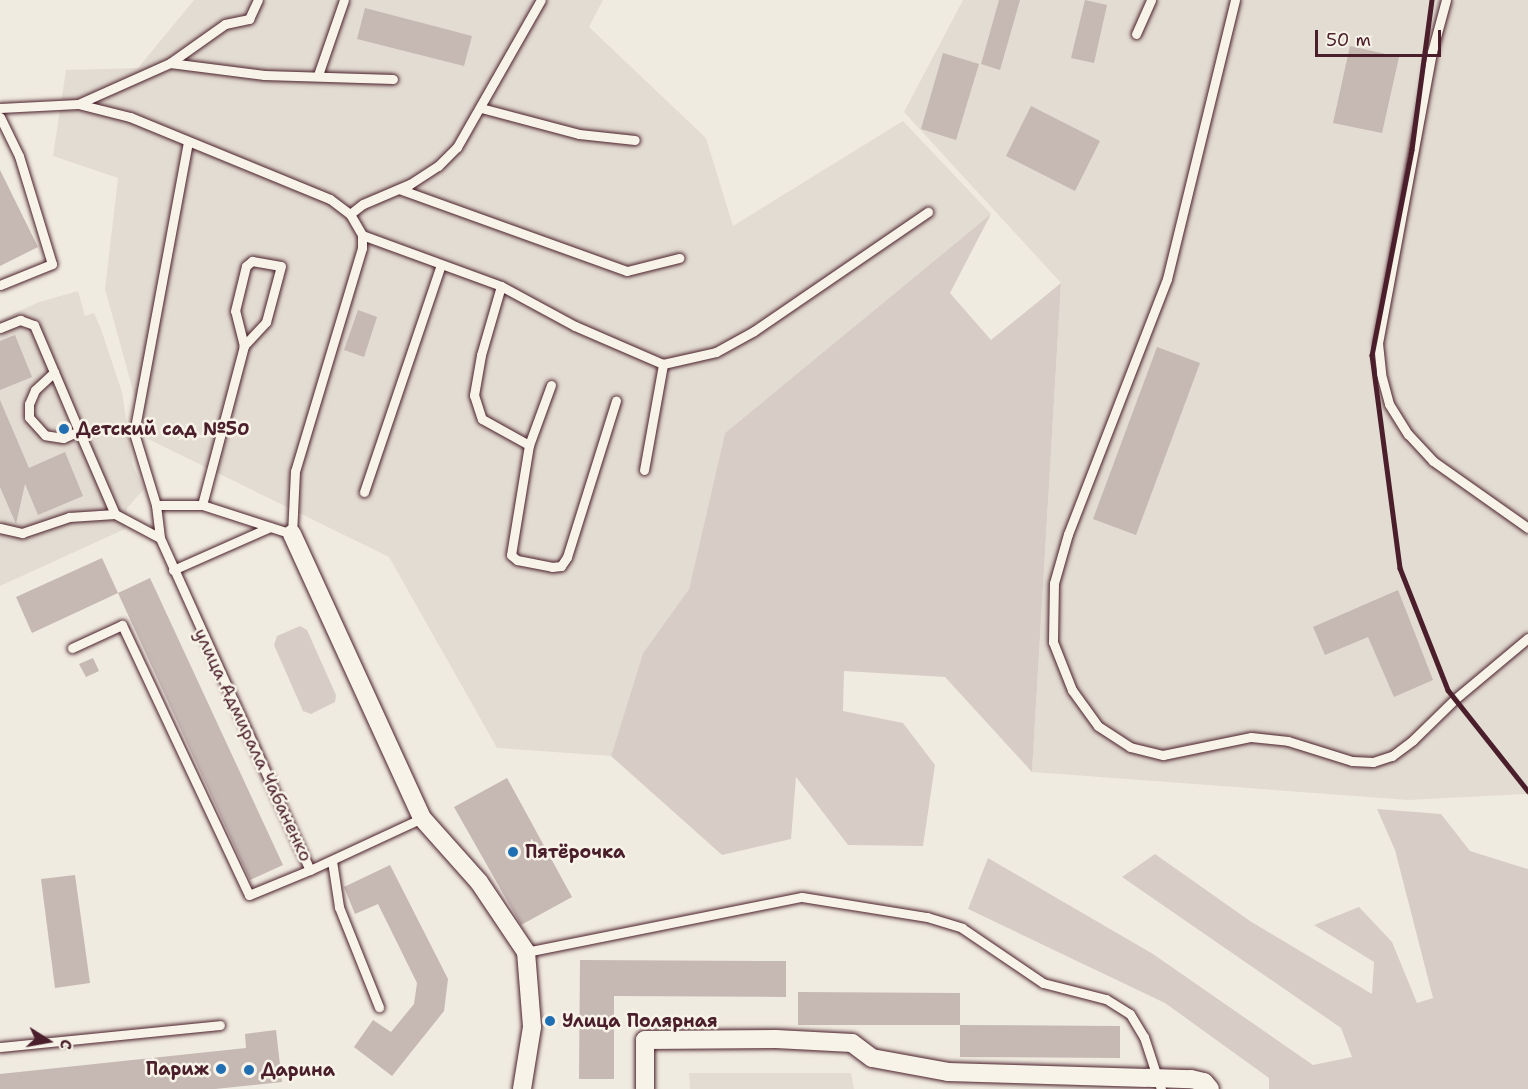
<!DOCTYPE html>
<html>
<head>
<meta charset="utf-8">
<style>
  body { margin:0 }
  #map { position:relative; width:1528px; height:1089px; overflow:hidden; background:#f0ebe0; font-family:"Shantell Sans",sans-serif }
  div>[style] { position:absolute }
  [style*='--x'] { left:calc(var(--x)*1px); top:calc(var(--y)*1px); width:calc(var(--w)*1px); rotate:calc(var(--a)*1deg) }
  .built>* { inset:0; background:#e3dcd2 }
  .green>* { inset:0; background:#d8cdc6 }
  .building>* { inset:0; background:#c6b8b3 }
  .roads { filter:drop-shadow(0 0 2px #4a1f2b) drop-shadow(0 0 2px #4a1f2b) }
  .lane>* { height:9px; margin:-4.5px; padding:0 4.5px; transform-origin:4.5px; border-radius:4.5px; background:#f7f3e8 }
  .street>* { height:18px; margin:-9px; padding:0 9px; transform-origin:9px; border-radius:9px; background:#f7f3e8 }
  .rail>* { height:4.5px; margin:-2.25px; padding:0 2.25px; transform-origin:2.25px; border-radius:2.25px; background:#4a1f2b }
  .dots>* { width:16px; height:16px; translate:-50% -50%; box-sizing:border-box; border:3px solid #f7f3e8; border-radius:50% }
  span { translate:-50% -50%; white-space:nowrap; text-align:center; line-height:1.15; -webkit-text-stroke:5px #f7f3e8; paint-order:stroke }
  .poi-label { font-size:18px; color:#4a1f2b; font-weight:700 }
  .left { translate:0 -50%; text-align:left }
  .right { translate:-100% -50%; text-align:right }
  .street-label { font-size:18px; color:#4a1f2b }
  .north { position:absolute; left:18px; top:1011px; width:60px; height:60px; -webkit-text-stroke:4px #f7f3e8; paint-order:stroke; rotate:101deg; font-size:16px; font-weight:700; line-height:24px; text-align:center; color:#4a1f2b }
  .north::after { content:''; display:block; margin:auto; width:21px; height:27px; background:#4a1f2b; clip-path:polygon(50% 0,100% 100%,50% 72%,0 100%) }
  .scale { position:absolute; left:1315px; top:30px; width:126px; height:27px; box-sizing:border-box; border:3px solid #4a1f2b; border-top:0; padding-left:8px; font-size:18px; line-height:21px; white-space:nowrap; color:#4a1f2b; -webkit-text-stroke:4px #f7f3e8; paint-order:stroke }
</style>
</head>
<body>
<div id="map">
  <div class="built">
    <div style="clip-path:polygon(194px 0,603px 0,589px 27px,706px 138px,733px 226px,903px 121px,991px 214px,725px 433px,689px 589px,643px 653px,611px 756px,497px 748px,389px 557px,146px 438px,105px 289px,118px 178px,53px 156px,66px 70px,138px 68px)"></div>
    <div style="clip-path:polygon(963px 0,1528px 0,1528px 794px,1408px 800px,1032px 772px,1061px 283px,904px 112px)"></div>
    <div style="clip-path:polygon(78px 291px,85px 316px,94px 313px,101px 329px,122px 392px,133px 466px,144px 489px,127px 508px,125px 529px,0 586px,0 320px,39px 302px)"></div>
    <div style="clip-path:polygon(689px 1073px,851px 1073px,854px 1089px,690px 1089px)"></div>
  </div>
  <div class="green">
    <div style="clip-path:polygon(991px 214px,950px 293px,991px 340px,1061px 283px,1032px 772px,945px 677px,844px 671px,843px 711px,903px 723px,935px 765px,923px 846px,848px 845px,796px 777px,791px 839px,722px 855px,611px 756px,643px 653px,689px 589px,725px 433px)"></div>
    <div style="clip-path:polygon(300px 626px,307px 630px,336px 695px,335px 702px,311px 714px,303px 711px,274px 645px,277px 636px)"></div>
    <div style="clip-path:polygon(1377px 809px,1441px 814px,1470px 851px,1528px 869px,1528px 1089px,1269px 1089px,1269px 1078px,1165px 1003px,968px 909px,988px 858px,1153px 954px,1313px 1065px,1352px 1057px,1341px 1028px,1122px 877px,1155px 854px,1250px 921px,1372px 994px,1374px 962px,1314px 925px,1359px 907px,1392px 942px,1417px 1003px,1433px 998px,1395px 850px)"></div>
  </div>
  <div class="building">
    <div style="clip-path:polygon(999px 0,1020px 0,1000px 70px,981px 64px)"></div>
    <div style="clip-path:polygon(1085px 0,1107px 5px,1094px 63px,1071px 58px)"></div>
    <div style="clip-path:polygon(365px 8px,472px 36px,464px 66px,357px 39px)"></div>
    <div style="clip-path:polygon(1350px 46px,1399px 57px,1382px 133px,1333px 123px)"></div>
    <div style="clip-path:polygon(943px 53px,979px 64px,956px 140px,921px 129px)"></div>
    <div style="clip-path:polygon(1031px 106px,1100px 141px,1075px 191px,1006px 156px)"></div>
    <div style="clip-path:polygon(0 170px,38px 247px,0 266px)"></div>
    <div style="clip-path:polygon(358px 310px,377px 317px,364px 357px,344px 350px)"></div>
    <div style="clip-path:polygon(15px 335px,32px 377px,0 390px,0 341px)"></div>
    <div style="clip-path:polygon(1157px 347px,1200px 363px,1136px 535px,1093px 519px)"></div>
    <div style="clip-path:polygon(0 400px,29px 468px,65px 452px,83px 496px,38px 515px,25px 484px,16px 524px,0 487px)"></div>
    <div style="clip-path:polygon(102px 558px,118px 593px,32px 633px,16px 597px)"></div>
    <div style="clip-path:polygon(150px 578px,283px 865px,250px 880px,118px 593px)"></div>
    <div style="clip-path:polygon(1398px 590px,1433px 680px,1394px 697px,1368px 637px,1325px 655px,1313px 627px)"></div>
    <div style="clip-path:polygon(93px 658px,99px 671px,86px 677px,79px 664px)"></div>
    <div style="clip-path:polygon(507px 778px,572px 897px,521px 925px,454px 807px)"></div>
    <div style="clip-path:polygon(390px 865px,448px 979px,444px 1011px,392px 1076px,354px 1047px,373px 1020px,391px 1032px,414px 1004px,417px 983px,378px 904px,355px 914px,344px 887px)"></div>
    <div style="clip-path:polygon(75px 875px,90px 983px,55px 988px,41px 879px)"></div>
    <div style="clip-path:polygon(580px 960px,786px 961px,786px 997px,614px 996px,614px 1079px,579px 1079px)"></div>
    <div style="clip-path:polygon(798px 992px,960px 993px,960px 1025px,798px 1025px)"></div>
    <div style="clip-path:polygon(960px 1025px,1120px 1026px,1120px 1058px,960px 1057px)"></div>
    <div style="clip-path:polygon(276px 1030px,282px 1082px,215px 1089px,0 1089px,0 1074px,246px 1048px,245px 1034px)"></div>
  </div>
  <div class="roads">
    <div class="lane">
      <div style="--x:1235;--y:0;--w:287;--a:103.7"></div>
      <div style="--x:1167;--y:279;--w:274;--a:111.2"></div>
      <div style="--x:1068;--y:534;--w:51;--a:105.9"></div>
      <div style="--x:1054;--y:583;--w:59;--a:91"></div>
      <div style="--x:1053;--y:642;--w:52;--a:68.4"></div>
      <div style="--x:1072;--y:690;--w:44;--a:54.2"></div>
      <div style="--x:1098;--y:726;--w:38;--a:33"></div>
      <div style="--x:1130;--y:747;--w:34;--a:14"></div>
      <div style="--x:1163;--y:755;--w:90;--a:-11.6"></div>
      <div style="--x:1251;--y:737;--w:37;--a:6"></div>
      <div style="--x:1288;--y:741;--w:67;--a:17.4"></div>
      <div style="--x:1352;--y:761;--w:21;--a:3"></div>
      <div style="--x:1373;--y:762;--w:20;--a:-18"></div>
      <div style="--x:1392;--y:756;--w:26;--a:-37"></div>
      <div style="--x:1413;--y:740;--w:59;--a:-44.3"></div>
      <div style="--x:1455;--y:699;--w:95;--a:-39.9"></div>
      <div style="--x:1446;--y:0;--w:54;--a:105.1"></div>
      <div style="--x:1432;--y:52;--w:296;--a:100.5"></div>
      <div style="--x:1378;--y:343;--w:31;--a:84"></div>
      <div style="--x:1381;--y:374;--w:31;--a:75"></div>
      <div style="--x:1389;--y:404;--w:36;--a:58"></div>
      <div style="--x:1408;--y:434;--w:37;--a:47"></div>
      <div style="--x:1433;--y:461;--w:116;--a:35.2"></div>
      <div style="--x:1136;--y:34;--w:37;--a:-66"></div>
      <div style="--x:170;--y:63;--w:67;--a:-35.3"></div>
      <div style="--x:225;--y:24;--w:25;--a:-12"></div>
      <div style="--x:249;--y:19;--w:21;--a:-65"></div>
      <div style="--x:318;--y:75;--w:79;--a:-70.9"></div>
      <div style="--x:78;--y:104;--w:101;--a:-24"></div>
      <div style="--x:170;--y:63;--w:95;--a:7.3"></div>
      <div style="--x:264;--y:75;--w:129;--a:1.8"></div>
      <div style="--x:0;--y:108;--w:78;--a:-2.9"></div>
      <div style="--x:78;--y:104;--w:54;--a:14"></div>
      <div style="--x:130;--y:117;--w:216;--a:22.3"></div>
      <div style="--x:330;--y:199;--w:25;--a:37"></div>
      <div style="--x:350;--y:214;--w:24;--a:60"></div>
      <div style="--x:362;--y:235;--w:13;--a:90"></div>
      <div style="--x:362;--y:248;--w:233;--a:106.7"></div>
      <div style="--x:295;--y:471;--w:63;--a:92.7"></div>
      <div style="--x:292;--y:534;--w:95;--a:-162.1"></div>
      <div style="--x:202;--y:505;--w:46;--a:180"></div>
      <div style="--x:156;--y:505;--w:75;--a:-107"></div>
      <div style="--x:134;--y:433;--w:296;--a:-79.5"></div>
      <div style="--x:481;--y:108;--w:101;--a:14.9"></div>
      <div style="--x:579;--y:134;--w:56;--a:6.1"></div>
      <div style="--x:0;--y:117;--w:43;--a:64"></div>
      <div style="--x:19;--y:156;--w:113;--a:73"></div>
      <div style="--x:52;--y:264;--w:56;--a:158"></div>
      <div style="--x:399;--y:189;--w:242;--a:19.8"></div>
      <div style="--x:627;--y:271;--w:54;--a:-14"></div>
      <div style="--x:350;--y:214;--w:16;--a:-38"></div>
      <div style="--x:363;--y:204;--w:51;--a:-23.1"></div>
      <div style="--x:410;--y:184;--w:33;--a:-33"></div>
      <div style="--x:438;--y:166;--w:27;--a:-45"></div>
      <div style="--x:457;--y:147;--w:169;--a:-60.3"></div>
      <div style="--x:362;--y:235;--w:148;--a:20.1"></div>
      <div style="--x:501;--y:286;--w:84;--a:28.4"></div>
      <div style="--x:575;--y:326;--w:96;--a:23.4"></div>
      <div style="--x:663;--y:364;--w:54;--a:-12.8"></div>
      <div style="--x:716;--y:352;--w:43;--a:-28.9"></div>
      <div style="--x:754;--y:331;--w:211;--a:-34.4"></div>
      <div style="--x:501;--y:286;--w:72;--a:106.2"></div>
      <div style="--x:481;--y:355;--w:41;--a:99.9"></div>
      <div style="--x:474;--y:395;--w:25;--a:72"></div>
      <div style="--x:482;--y:419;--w:54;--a:29"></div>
      <div style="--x:0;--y:328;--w:22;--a:-22"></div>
      <div style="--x:20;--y:320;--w:15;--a:20"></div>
      <div style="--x:34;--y:325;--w:51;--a:66.9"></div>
      <div style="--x:54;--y:372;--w:64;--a:67"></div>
      <div style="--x:79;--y:431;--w:17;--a:156"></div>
      <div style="--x:63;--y:438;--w:18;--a:-171"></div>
      <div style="--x:45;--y:435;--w:24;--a:-132"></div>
      <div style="--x:29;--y:417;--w:13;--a:-90"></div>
      <div style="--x:29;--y:404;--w:15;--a:-67"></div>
      <div style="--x:35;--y:390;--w:26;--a:-43"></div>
      <div style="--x:551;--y:385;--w:64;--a:110.1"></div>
      <div style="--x:529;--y:445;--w:111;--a:99.3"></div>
      <div style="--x:511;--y:555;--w:8;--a:40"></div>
      <div style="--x:517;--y:560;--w:36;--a:11"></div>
      <div style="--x:552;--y:567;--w:9;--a:-6"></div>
      <div style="--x:561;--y:566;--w:11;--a:-56"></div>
      <div style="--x:567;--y:557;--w:164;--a:-72.6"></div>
      <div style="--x:79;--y:431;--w:90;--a:66.6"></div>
      <div style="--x:644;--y:470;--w:108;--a:-79.8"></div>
      <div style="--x:364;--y:492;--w:240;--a:-71.3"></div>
      <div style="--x:156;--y:505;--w:33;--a:83"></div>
      <div style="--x:160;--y:538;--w:364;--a:65.7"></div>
      <div style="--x:310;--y:870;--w:123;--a:-24.9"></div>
      <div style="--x:202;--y:505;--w:164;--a:-75.2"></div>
      <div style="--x:244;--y:346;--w:36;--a:-104"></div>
      <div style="--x:235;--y:311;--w:46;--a:-76.3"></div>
      <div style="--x:246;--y:266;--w:8;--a:-40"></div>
      <div style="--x:252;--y:261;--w:29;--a:10"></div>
      <div style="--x:281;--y:266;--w:58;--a:105"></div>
      <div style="--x:266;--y:322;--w:33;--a:133"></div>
      <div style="--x:0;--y:528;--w:23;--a:13"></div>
      <div style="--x:22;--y:533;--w:50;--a:-18.8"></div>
      <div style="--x:69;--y:517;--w:46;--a:-3.7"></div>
      <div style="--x:115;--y:514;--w:51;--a:28.1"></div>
      <div style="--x:173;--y:570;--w:106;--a:-23.9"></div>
      <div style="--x:72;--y:648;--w:55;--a:-24.7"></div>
      <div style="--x:122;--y:625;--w:298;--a:64.8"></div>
      <div style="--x:249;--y:895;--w:66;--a:-22.3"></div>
      <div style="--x:332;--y:861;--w:47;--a:81.3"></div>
      <div style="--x:339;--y:907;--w:108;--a:68.2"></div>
      <div style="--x:526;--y:952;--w:281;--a:-11.3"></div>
      <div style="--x:802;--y:897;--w:127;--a:9.1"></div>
      <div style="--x:927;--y:917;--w:37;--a:17"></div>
      <div style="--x:962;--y:928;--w:98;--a:34.2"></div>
      <div style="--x:1043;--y:983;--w:65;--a:14.3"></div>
      <div style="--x:1106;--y:999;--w:28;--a:32"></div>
      <div style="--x:1130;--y:1014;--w:27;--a:59"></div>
      <div style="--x:1144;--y:1037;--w:55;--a:71.9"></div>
      <div style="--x:0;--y:1047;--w:221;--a:-5.7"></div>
    </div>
    <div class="street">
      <div style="--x:292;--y:534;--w:312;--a:65.4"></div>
      <div style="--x:422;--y:818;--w:86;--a:48.3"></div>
      <div style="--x:479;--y:882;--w:84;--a:56.1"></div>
      <div style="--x:526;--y:952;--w:75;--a:85.4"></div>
      <div style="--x:532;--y:1027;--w:63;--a:99.2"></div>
      <div style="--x:645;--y:1089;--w:49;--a:-90"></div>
      <div style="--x:645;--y:1040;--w:131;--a:-0.4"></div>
      <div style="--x:776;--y:1039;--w:76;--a:3"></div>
      <div style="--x:852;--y:1043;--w:25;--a:37"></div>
      <div style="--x:872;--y:1058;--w:77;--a:10.4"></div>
      <div style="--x:948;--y:1072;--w:243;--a:1.7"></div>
      <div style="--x:1191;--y:1079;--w:13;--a:13"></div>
      <div style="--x:1204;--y:1082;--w:9;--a:49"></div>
    </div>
  </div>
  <div class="rail">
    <div style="--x:1432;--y:0;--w:151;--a:97.6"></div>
    <div style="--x:1412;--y:150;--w:209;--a:101"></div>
    <div style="--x:1372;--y:355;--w:215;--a:82.5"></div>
    <div style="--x:1400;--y:568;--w:131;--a:68.5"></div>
    <div style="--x:1448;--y:690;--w:129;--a:51.6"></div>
  </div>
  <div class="dots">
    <div style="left:64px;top:429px;background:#1f6fb2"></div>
    <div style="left:513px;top:852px;background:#1f6fb2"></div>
    <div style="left:550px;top:1021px;background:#1f6fb2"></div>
    <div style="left:221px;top:1069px;background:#1f6fb2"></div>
    <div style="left:249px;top:1070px;background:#1f6fb2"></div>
  </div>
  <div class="poi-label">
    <span class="left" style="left:76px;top:429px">Детский сад №50</span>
    <span class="left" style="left:525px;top:852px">Пятёрочка</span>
    <span class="left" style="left:562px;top:1021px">Улица Полярная</span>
    <span class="right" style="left:209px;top:1069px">Париж</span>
    <span class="left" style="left:261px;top:1070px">Дарина</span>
  </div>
  <div class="street-label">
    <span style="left:253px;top:745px;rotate:65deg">улица Адмирала Чабаненко</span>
  </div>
  <div class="north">С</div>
  <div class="scale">50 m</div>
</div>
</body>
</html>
